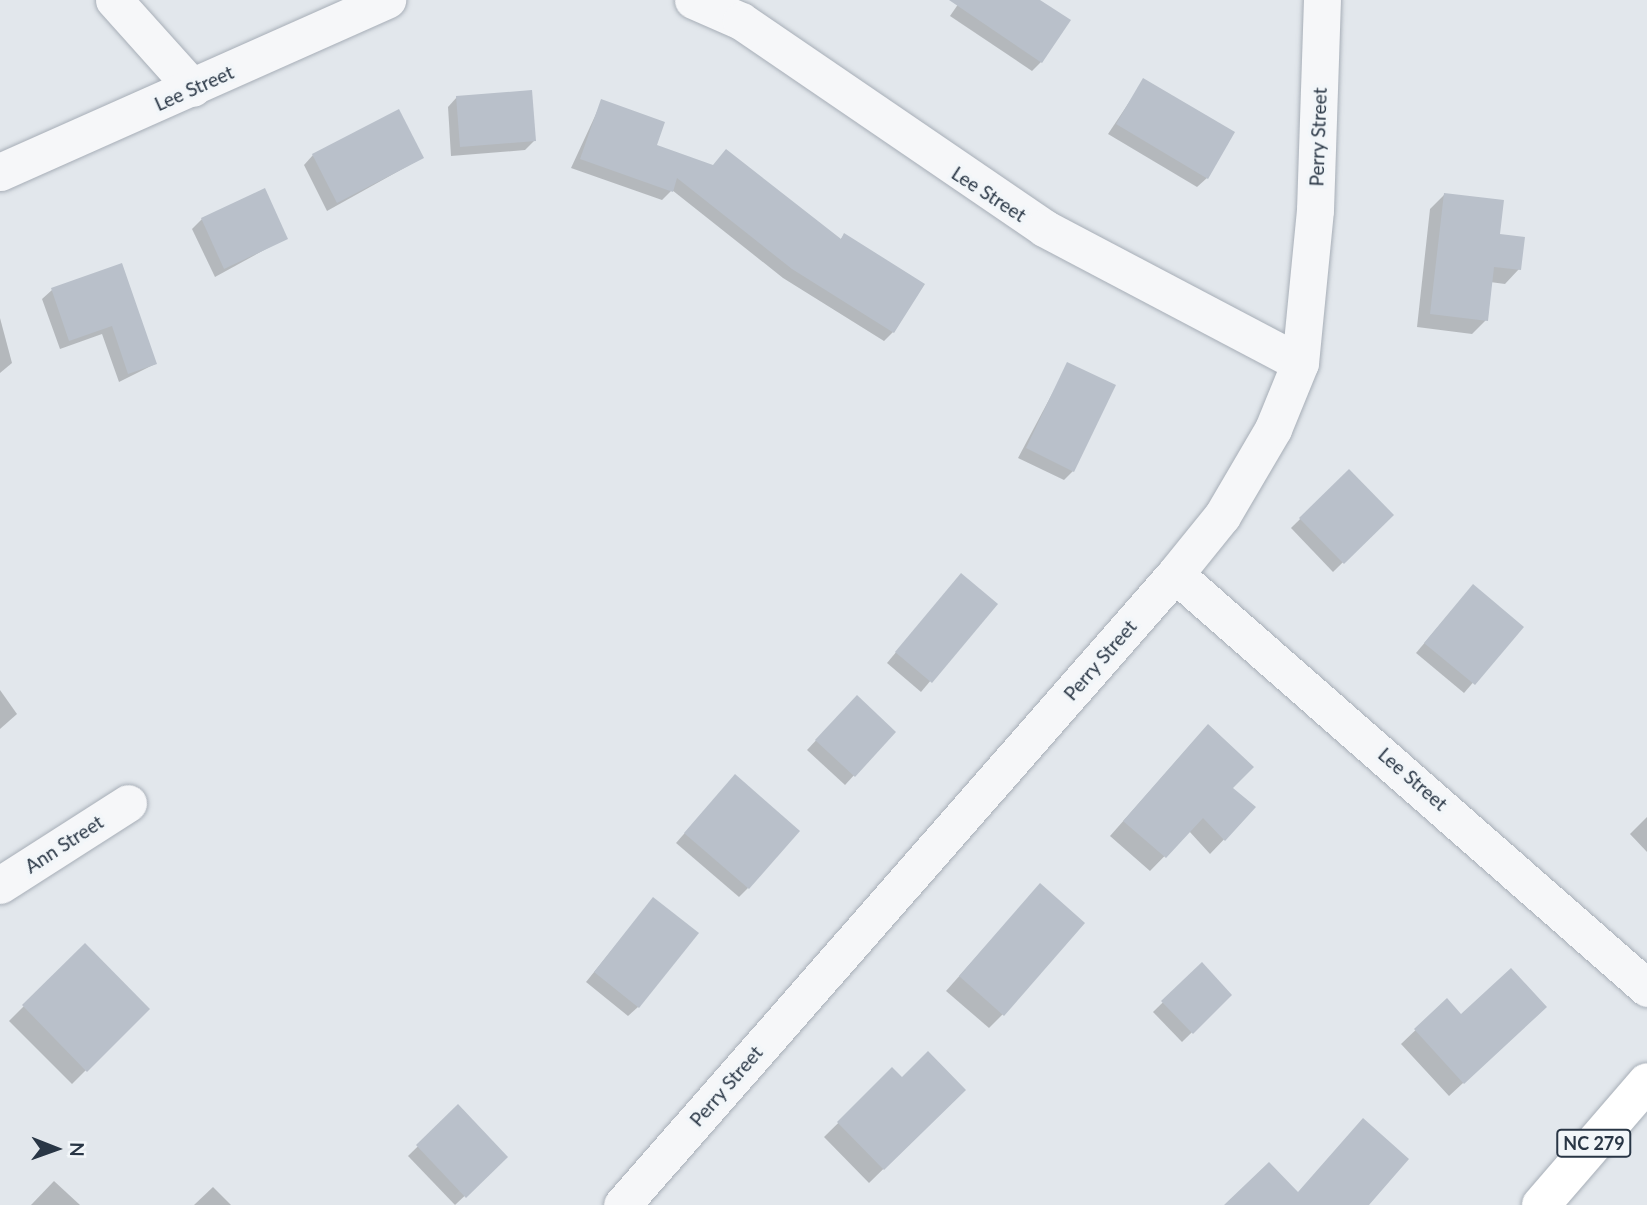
<!DOCTYPE html>
<html>
<head>
<meta charset="utf-8">
<style>
  body { margin:0 }
  #map { position:relative; width:1647px; height:1205px; overflow:hidden; background:#e2e7ec; font-family:Lato,sans-serif }
  div>[style] { position:absolute }
  [style*='--x'] { left:calc(var(--x)*1px); top:calc(var(--y)*1px); width:calc(var(--w)*1px); rotate:calc(var(--a)*1deg) }
  .shadow>* { inset:0; background:#0003 }
  .building>* { inset:0; background:#b9c0ca }
  .roads { filter:drop-shadow(0 0 2px #a7aeb7) drop-shadow(0 0 2px #a7aeb7) }
  .street>* { height:37px; margin:-18.5px; padding:0 18.5px; transform-origin:18.5px; border-radius:18.5px; background:#f6f7f9 }
  .primary>* { height:38px; margin:-19px; padding:0 19px; transform-origin:19px; border-radius:19px; background:#fff }
  span { translate:-50% -50%; white-space:nowrap; text-align:center; line-height:1.15; -webkit-text-stroke:7px #f2f6f9; paint-order:stroke }
  .shield-label span { padding:2px 5px; background:#f2f6f9; border:2px solid; border-radius:5px; -webkit-text-stroke-width:0 }
  .shield-label { font-size:18px; color:#293645; font-weight:700 }
  .street-label { font-size:19px; color:#293645 }
  .north { position:absolute; left:21px; top:1114px; width:70px; height:70px; -webkit-text-stroke:5px #f2f6f9; paint-order:stroke; rotate:91deg; font-size:19px; font-weight:700; line-height:28px; text-align:center; color:#293645 }
  .north::after { content:''; display:block; margin:auto; width:24px; height:32px; background:#293645; clip-path:polygon(50% 0,100% 100%,50% 72%,0 100%) }
</style>
</head>
<body>
<div id="map">
  <div class="shadow">
    <div style="clip-path:polygon(961px 0,1037px 0,1041px 62px,1032px 71px,950px 16px)"></div>
    <div style="clip-path:polygon(1144px 80px,1207px 178px,1197px 187px,1108px 134px)"></div>
    <div style="clip-path:polygon(457px 97px,535px 140px,525px 150px,451px 156px,448px 107px)"></div>
    <div style="clip-path:polygon(602px 101px,654px 146px,712px 167px,726px 151px,840px 240px,844px 235px,893px 332px,884px 341px,783px 278px,672px 190px,662px 200px,571px 168px)"></div>
    <div style="clip-path:polygon(313px 155px,422px 158px,327px 211px,304px 165px)"></div>
    <div style="clip-path:polygon(1444px 195px,1498px 236px,1519px 269px,1505px 284px,1490px 282px,1486px 320px,1472px 334px,1417px 327px,1430px 209px)"></div>
    <div style="clip-path:polygon(202px 219px,286px 238px,215px 277px,192px 229px)"></div>
    <div style="clip-path:polygon(121px 265px,155px 364px,119px 382px,102px 334px,60px 349px,42px 299px,52px 290px)"></div>
    <div style="clip-path:polygon(0 318px,12px 363px,0 373px)"></div>
    <div style="clip-path:polygon(1068px 364px,1073px 471px,1064px 480px,1018px 458px)"></div>
    <div style="clip-path:polygon(1349px 471px,1391px 515px,1333px 572px,1291px 528px)"></div>
    <div style="clip-path:polygon(952px 585px,995px 604px,921px 692px,887px 663px)"></div>
    <div style="clip-path:polygon(1464px 596px,1521px 627px,1464px 693px,1416px 653px)"></div>
    <div style="clip-path:polygon(0 690px,17px 714px,0 729px)"></div>
    <div style="clip-path:polygon(847px 707px,894px 732px,845px 785px,807px 750px)"></div>
    <div style="clip-path:polygon(1194px 741px,1230px 789px,1254px 808px,1210px 854px,1189px 831px,1150px 871px,1110px 836px)"></div>
    <div style="clip-path:polygon(726px 786px,748px 888px,739px 897px,676px 843px)"></div>
    <div style="clip-path:polygon(1647px 817px,1647px 852px,1630px 834px)"></div>
    <div style="clip-path:polygon(1040px 885px,1003px 1014px,989px 1028px,946px 991px)"></div>
    <div style="clip-path:polygon(653px 899px,638px 1007px,628px 1016px,586px 982px)"></div>
    <div style="clip-path:polygon(85px 945px,147px 1009px,72px 1084px,9px 1021px)"></div>
    <div style="clip-path:polygon(1201px 965px,1230px 995px,1182px 1042px,1153px 1012px)"></div>
    <div style="clip-path:polygon(1447px 1000px,1461px 1016px,1530px 1021px,1449px 1096px,1401px 1044px)"></div>
    <div style="clip-path:polygon(892px 1070px,902px 1080px,964px 1090px,869px 1183px,824px 1137px)"></div>
    <div style="clip-path:polygon(458px 1107px,506px 1157px,455px 1205px,408px 1156px)"></div>
    <div style="clip-path:polygon(54px 1181px,80px 1205px,31px 1205px)"></div>
    <div style="clip-path:polygon(213px 1187px,231px 1205px,194px 1205px)"></div>
  </div>
  <div class="building">
    <div style="clip-path:polygon(949px 0,1040px 0,1071px 20px,1042px 63px)"></div>
    <div style="clip-path:polygon(1143px 78px,1235px 132px,1208px 179px,1116px 124px)"></div>
    <div style="clip-path:polygon(532px 90px,536px 141px,460px 147px,456px 96px)"></div>
    <div style="clip-path:polygon(601px 99px,665px 122px,657px 145px,713px 165px,726px 149px,841px 239px,844px 233px,925px 284px,894px 333px,792px 269px,677px 178px,673px 192px,580px 159px)"></div>
    <div style="clip-path:polygon(399px 109px,424px 158px,337px 203px,312px 154px)"></div>
    <div style="clip-path:polygon(265px 188px,288px 239px,224px 269px,201px 218px)"></div>
    <div style="clip-path:polygon(1444px 193px,1504px 200px,1500px 234px,1525px 237px,1521px 270px,1494px 267px,1488px 321px,1430px 314px)"></div>
    <div style="clip-path:polygon(122px 263px,157px 364px,128px 374px,112px 326px,69px 341px,51px 288px)"></div>
    <div style="clip-path:polygon(1067px 362px,1116px 385px,1074px 472px,1026px 448px)"></div>
    <div style="clip-path:polygon(1349px 469px,1394px 515px,1344px 564px,1299px 518px)"></div>
    <div style="clip-path:polygon(961px 573px,998px 604px,932px 683px,895px 652px)"></div>
    <div style="clip-path:polygon(1473px 584px,1524px 627px,1475px 685px,1424px 643px)"></div>
    <div style="clip-path:polygon(857px 695px,896px 732px,855px 777px,815px 740px)"></div>
    <div style="clip-path:polygon(1208px 724px,1254px 767px,1233px 788px,1256px 807px,1225px 841px,1203px 818px,1166px 858px,1123px 821px)"></div>
    <div style="clip-path:polygon(735px 774px,800px 831px,749px 889px,684px 833px)"></div>
    <div style="clip-path:polygon(1040px 883px,1085px 923px,1004px 1016px,959px 976px)"></div>
    <div style="clip-path:polygon(653px 897px,699px 933px,639px 1008px,594px 972px)"></div>
    <div style="clip-path:polygon(85px 943px,150px 1009px,87px 1072px,22px 1005px)"></div>
    <div style="clip-path:polygon(1202px 962px,1232px 995px,1193px 1034px,1161px 1001px)"></div>
    <div style="clip-path:polygon(1511px 968px,1547px 1007px,1464px 1084px,1414px 1029px,1447px 998px,1461px 1014px)"></div>
    <div style="clip-path:polygon(928px 1051px,966px 1090px,884px 1170px,837px 1122px,892px 1067px,902px 1077px)"></div>
    <div style="clip-path:polygon(458px 1104px,508px 1157px,466px 1198px,416px 1145px)"></div>
    <div style="clip-path:polygon(1363px 1118px,1409px 1159px,1369px 1205px,1224px 1205px,1269px 1162px,1298px 1192px)"></div>
  </div>
  <div class="roads">
    <div class="street">
      <div style="--x:114;--y:0;--w:118;--a:48.1"></div>
      <div style="--x:693;--y:0;--w:52;--a:23.6"></div>
      <div style="--x:741;--y:21;--w:367;--a:34.3"></div>
      <div style="--x:1044;--y:228;--w:289;--a:27.8"></div>
      <div style="--x:0;--y:172;--w:424;--a:-24"></div>
      <div style="--x:1175;--y:574;--w:628;--a:41.25"></div>
      <div style="--x:0;--y:885;--w:152;--a:-32.6"></div>
      <div style="--x:622;--y:1205;--w:839;--a:-48.77"></div>
      <div style="--x:1175;--y:574;--w:75;--a:-51"></div>
      <div style="--x:1222;--y:516;--w:101;--a:-59.6"></div>
      <div style="--x:1273;--y:429;--w:71;--a:-67.8"></div>
      <div style="--x:1300;--y:363;--w:154;--a:-84.4"></div>
      <div style="--x:1315;--y:210;--w:210;--a:-88.1"></div>
    </div>
    <div class="primary">
      <div style="--x:1541;--y:1205;--w:162;--a:-49.2"></div>
    </div>
  </div>
  <div class="shield-label">
    <span style="left:1594px;top:1143px">NC 279</span>
  </div>
  <div class="street-label">
    <span style="left:194px;top:88px;rotate:-24deg">Lee Street</span>
    <span style="left:1318px;top:137px;rotate:-88deg">Perry Street</span>
    <span style="left:989px;top:194px;rotate:33deg">Lee Street</span>
    <span style="left:1100px;top:660px;rotate:-49deg">Perry Street</span>
    <span style="left:1413px;top:779px;rotate:41deg">Lee Street</span>
    <span style="left:64px;top:844px;rotate:-33deg">Ann Street</span>
    <span style="left:726px;top:1086px;rotate:-49deg">Perry Street</span>
  </div>
  <div class="north">N</div>
</div>
</body>
</html>
